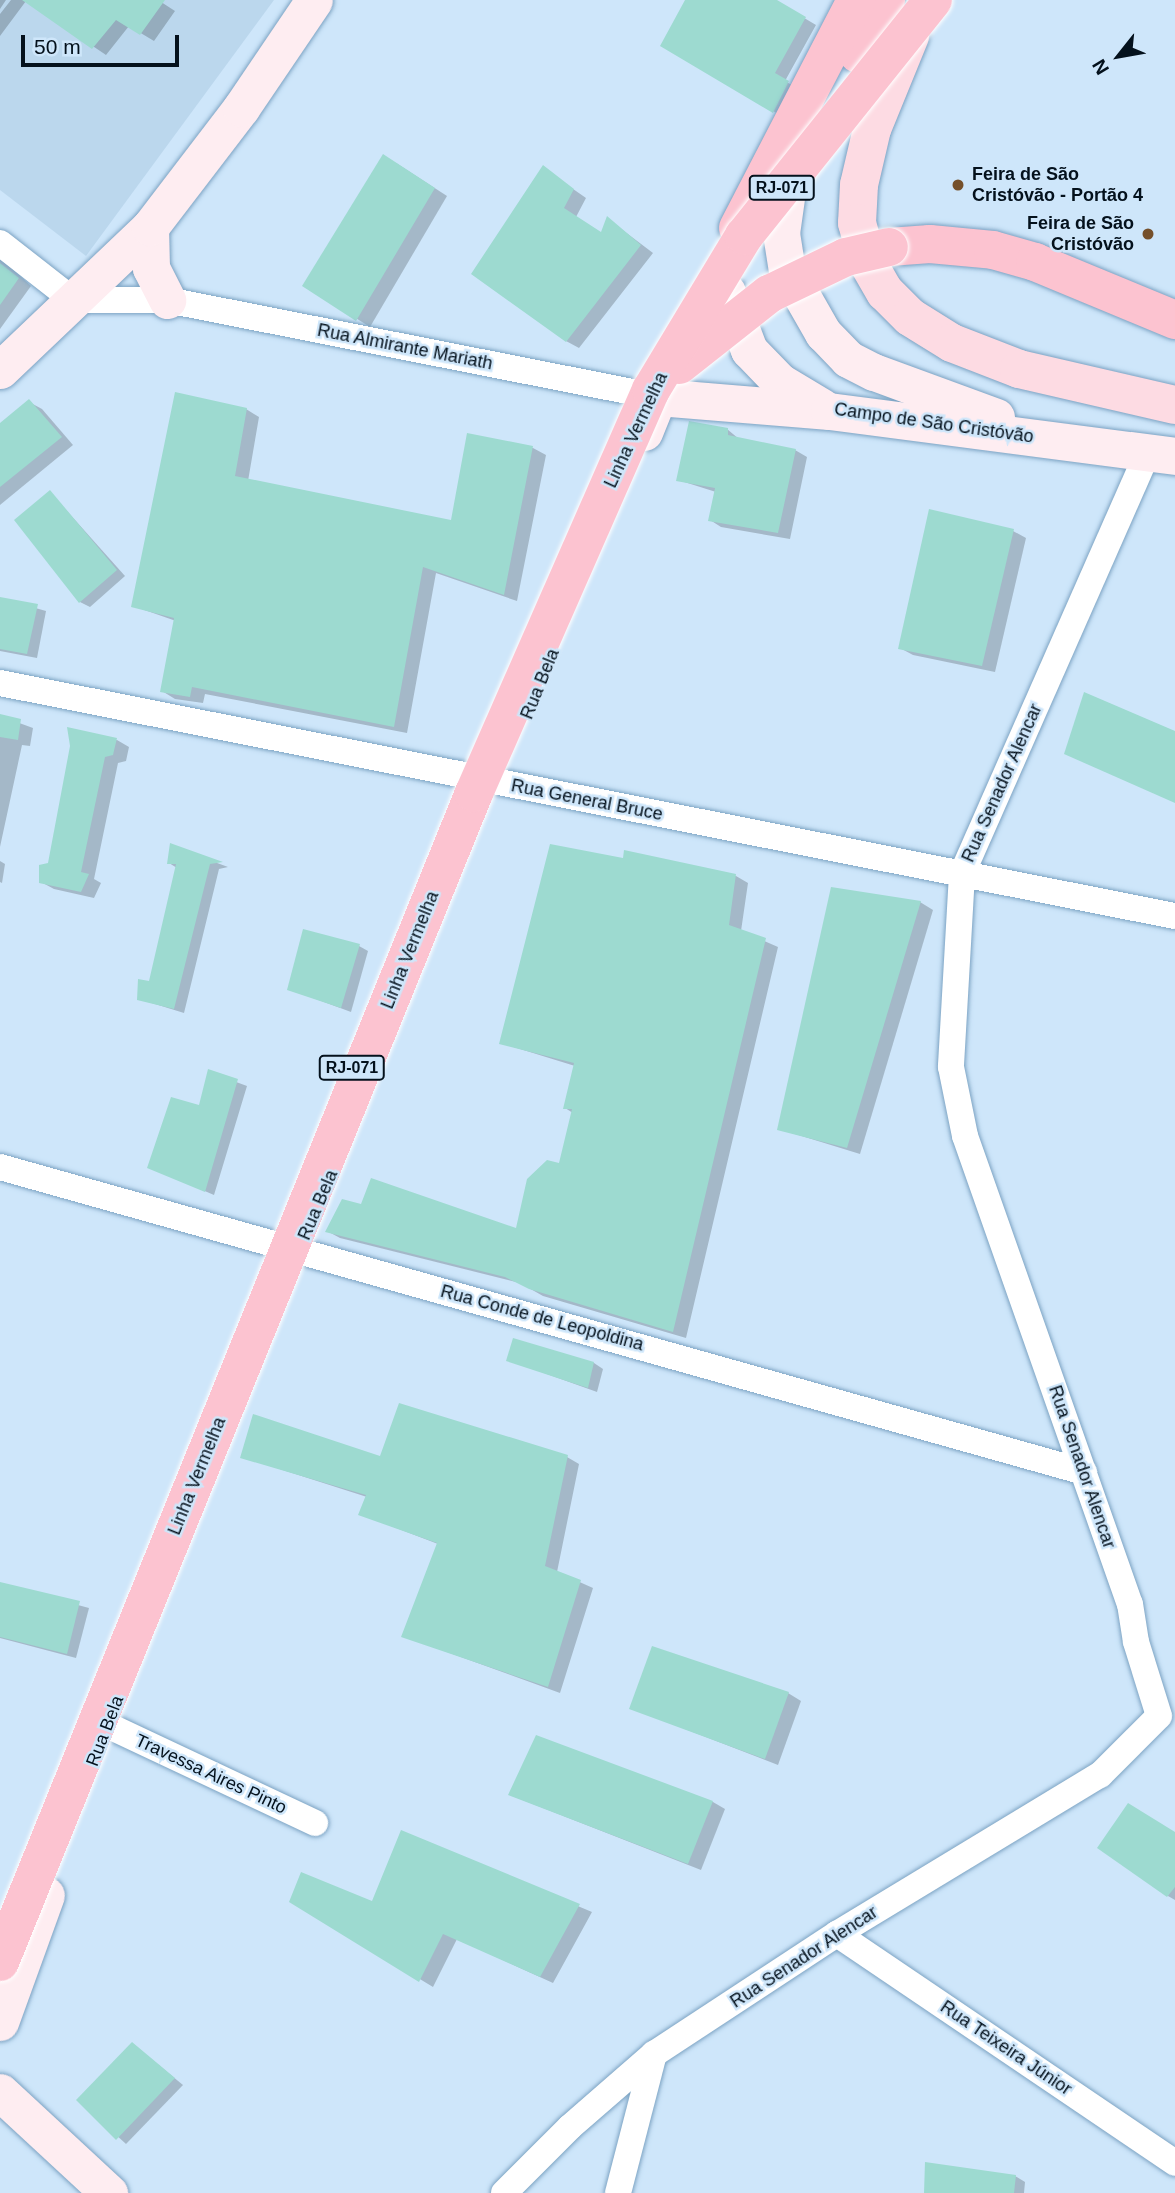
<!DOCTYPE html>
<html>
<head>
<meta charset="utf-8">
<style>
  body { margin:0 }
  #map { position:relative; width:1175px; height:2193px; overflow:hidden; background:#cee6fa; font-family:Arial,sans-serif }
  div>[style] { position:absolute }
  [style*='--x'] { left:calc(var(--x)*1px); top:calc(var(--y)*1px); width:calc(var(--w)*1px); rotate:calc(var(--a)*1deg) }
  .built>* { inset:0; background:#bbd7ed }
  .shadow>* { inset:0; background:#0003 }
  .building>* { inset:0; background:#9ddad0 }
  .roads { filter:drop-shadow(0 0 2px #7ca3c3) drop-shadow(0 0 2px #7ca3c3) }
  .street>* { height:26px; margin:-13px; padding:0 13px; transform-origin:13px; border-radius:13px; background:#fff }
  .secondary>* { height:37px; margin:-18.5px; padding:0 18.5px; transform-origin:18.5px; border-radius:18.5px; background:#feedf1 }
  .primary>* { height:38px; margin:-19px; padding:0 19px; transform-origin:19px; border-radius:19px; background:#fddbe3 }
  .highway>* { height:38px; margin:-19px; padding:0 19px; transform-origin:19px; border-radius:19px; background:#fcc3d0 }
  .bridges { filter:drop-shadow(0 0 2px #fff) drop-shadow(0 0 2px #fff) }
  .highway-bridge>* { height:38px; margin:-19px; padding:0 19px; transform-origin:19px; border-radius:19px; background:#fcc3d0 }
  .dots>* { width:19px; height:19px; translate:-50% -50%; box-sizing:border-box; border:4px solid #cee6fa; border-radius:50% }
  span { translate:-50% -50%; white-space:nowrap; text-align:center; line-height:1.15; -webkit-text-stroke:5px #cee6fa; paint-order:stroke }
  .shield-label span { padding:2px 5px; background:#cee6fa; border:2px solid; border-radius:5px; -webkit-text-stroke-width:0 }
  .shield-label { font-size:16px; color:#04111c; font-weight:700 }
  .poi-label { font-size:18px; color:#04111c; font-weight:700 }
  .left { translate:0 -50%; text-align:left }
  .right { translate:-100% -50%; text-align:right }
  .street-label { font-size:18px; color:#04111c }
  .north { position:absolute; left:1084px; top:21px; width:70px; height:70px; -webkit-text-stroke:5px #cee6fa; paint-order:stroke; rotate:239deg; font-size:19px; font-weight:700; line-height:28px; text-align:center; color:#04111c }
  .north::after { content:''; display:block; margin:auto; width:24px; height:32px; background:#04111c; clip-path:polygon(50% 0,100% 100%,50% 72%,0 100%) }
  .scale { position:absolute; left:21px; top:35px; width:158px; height:32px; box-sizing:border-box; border:4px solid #04111c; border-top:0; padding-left:9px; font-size:21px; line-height:24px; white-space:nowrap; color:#04111c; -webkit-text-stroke:5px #cee6fa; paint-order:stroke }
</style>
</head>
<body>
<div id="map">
  <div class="built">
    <div style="clip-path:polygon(0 0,274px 0,86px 256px,0 190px)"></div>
  </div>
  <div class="shadow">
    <div style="clip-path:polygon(0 0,6px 0,0 9px)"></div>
    <div style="clip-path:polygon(11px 0,158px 0,175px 11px,154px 41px,129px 26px,106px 55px,26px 1px,0 36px,0 14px)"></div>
    <div style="clip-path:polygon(687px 0,774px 0,816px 25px,785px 81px,800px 90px,785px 118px,663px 46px)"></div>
    <div style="clip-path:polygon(396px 163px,447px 196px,370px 327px,305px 286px)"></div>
    <div style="clip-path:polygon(543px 168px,586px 198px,576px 217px,602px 234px,608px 219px,653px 253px,579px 348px,566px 341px)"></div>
    <div style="clip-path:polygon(0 257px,31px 286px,0 329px)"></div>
    <div style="clip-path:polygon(29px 402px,42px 409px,73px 445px,0 505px,0 425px)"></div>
    <div style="clip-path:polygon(246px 409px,259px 417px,248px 481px,452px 522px,469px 435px,533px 448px,546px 455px,517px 601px,436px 573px,407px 733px,205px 694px,203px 703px,175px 699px,162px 691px,176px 621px,133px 606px)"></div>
    <div style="clip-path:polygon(727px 429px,739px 439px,795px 450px,807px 457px,790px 539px,721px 527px,710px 520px,716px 492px,678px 480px)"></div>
    <div style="clip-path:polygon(50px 492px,125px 576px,90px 607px,80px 602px,17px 521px)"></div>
    <div style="clip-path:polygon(1013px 531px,1026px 538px,995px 672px,913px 655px,900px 648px)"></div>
    <div style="clip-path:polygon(0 598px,46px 611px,37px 658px,0 651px)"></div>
    <div style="clip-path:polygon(0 716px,33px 728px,30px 746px,22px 745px,0 847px)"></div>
    <div style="clip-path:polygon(117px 740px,129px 747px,126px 761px,118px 763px,94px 879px,101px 883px,94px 898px,54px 889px,41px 882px,50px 864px,72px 746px)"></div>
    <div style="clip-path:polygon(171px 846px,228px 867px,219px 869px,184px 1013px,139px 999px,150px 983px,177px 868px,169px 863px)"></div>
    <div style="clip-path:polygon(624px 860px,736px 876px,748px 883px,741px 931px,778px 947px,686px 1338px,543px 1296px,520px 1283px,340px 1238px,327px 1231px,362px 1206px,518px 1230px,560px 1165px,573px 1113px,565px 1108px,575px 1066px,501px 1043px)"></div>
    <div style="clip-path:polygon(0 861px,5px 864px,2px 883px,0 882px)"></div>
    <div style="clip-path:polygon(920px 902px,933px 910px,860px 1154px,779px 1129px)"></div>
    <div style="clip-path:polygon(359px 946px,368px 951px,351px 1012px,289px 989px)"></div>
    <div style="clip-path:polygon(209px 1072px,247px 1086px,214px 1195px,149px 1167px,201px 1107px)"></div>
    <div style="clip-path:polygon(508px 1360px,594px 1363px,603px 1369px,597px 1392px)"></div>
    <div style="clip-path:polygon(242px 1457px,567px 1457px,579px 1464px,557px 1572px,593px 1588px,560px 1693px,403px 1636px,438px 1544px,360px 1514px,367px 1497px)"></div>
    <div style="clip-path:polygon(0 1584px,89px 1608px,76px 1658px,0 1638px)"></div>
    <div style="clip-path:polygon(788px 1693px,801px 1701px,778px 1765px,631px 1708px)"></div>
    <div style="clip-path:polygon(510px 1795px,713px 1802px,725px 1809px,701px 1870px)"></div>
    <div style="clip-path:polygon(402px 1832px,592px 1912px,553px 1983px,457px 1939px,433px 1987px,291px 1901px,373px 1903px)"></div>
    <div style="clip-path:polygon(1175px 1834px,1175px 1900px,1168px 1896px)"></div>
    <div style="clip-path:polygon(133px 2044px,183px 2085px,126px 2144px,78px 2100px)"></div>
    <div style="clip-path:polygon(1015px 2176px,1025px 2182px,1024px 2193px,926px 2193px)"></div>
  </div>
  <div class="building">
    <div style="clip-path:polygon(22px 0,165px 0,140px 35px,116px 20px,92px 49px)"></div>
    <div style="clip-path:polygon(685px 0,777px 0,806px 17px,775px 73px,789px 81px,773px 113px,660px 46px)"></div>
    <div style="clip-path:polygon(383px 154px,435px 188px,356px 321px,302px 286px)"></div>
    <div style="clip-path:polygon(543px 165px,574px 189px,564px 208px,601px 232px,607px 216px,641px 245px,566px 342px,471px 274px)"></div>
    <div style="clip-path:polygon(0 263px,19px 278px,0 305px)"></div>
    <div style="clip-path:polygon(175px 392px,247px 408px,235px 476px,451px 520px,467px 433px,533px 446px,504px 595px,423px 567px,394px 727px,192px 687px,190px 697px,160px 692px,174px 618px,131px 607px)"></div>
    <div style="clip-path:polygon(29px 399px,62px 437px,0 487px,0 423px)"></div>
    <div style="clip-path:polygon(689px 421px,728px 428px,728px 435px,796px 449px,778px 533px,708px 521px,715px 488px,676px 481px)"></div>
    <div style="clip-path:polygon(50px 490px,117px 570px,79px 603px,14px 520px)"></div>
    <div style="clip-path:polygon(929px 509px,1014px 529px,982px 666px,898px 649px)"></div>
    <div style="clip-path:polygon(0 597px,38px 604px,27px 654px,0 649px)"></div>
    <div style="clip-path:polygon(1084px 692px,1175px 731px,1175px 803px,1064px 754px)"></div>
    <div style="clip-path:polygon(0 714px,21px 719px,18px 740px,0 737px)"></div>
    <div style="clip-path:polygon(67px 727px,117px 738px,113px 755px,105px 757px,81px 872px,89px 874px,81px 892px,39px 883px,39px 865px,48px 863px,70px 746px)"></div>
    <div style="clip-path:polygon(170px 843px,223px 862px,210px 864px,174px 1009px,137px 1000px,138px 979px,149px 981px,176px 864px,167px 864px)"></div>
    <div style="clip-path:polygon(550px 844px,623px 858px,624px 850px,736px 874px,729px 925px,766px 938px,673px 1332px,529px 1289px,505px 1277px,325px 1232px,342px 1199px,361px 1204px,371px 1178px,516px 1228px,527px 1179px,547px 1160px,559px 1163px,572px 1109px,563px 1109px,574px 1063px,499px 1044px)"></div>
    <div style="clip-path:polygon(831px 887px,921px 901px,847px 1148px,777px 1130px)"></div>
    <div style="clip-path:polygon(303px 929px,360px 944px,341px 1008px,287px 990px)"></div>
    <div style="clip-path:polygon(208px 1069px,238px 1079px,205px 1192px,147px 1168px,171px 1097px,199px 1105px)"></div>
    <div style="clip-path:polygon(513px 1338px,594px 1362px,588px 1388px,506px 1361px)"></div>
    <div style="clip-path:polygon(399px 1403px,568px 1455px,545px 1566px,581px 1580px,548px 1687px,401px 1637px,437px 1543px,358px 1515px,366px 1495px,240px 1458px,253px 1414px,380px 1456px)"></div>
    <div style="clip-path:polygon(0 1582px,80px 1601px,67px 1654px,0 1637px)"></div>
    <div style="clip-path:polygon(652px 1646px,789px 1692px,765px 1759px,629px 1709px)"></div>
    <div style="clip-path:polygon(536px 1735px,713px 1801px,688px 1864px,508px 1795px)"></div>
    <div style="clip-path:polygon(1128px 1803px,1175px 1832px,1175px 1887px,1167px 1897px,1097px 1848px)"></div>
    <div style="clip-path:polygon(401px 1830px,580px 1904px,540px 1977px,443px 1934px,419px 1982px,289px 1902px,301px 1872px,372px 1901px)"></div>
    <div style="clip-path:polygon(132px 2042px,175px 2078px,116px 2140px,76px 2100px)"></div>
    <div style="clip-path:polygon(925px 2162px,1016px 2175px,1014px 2193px,924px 2193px)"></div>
  </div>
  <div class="roads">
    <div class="street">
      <div style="--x:0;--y:243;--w:93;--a:38"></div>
      <div style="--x:73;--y:300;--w:94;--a:0"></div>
      <div style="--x:167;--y:300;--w:500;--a:11.18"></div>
      <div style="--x:1148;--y:452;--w:461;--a:113.8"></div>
      <div style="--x:962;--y:874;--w:193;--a:93.3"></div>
      <div style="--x:951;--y:1067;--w:70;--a:78.5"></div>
      <div style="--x:965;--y:1136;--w:496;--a:70.6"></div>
      <div style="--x:1130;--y:1604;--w:38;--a:81"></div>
      <div style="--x:1136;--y:1642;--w:77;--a:72.7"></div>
      <div style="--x:0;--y:683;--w:1198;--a:11.22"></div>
      <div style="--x:0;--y:1167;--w:1126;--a:15.71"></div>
      <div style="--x:107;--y:1725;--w:230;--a:25.2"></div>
      <div style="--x:837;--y:1934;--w:408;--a:34.1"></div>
      <div style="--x:504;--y:2193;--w:93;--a:-45"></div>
      <div style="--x:570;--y:2127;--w:111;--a:-41"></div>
      <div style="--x:654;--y:2054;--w:219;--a:-33.3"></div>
      <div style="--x:837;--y:1934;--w:307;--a:-31.2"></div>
      <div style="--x:1100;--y:1775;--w:83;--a:-45"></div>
      <div style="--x:618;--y:2193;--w:144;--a:-75.5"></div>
    </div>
    <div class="secondary">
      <div style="--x:787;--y:191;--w:42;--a:98.1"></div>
      <div style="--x:781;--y:233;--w:37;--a:81"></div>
      <div style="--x:787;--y:270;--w:73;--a:60.3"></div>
      <div style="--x:823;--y:333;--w:36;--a:46"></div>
      <div style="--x:848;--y:359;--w:29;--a:27"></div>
      <div style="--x:874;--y:372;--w:130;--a:20.2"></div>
      <div style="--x:150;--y:227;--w:41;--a:88.6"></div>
      <div style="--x:151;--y:268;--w:36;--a:63"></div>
      <div style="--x:727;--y:292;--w:62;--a:69.2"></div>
      <div style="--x:749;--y:350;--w:45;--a:45.9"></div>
      <div style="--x:780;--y:382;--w:49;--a:30.8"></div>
      <div style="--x:0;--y:370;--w:207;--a:-43.6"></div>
      <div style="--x:150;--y:227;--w:150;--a:-52.6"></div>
      <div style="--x:241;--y:108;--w:130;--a:-55.9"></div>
      <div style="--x:644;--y:432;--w:38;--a:-68"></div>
      <div style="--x:658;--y:397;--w:172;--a:4.7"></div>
      <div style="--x:829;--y:411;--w:349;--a:7.4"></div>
      <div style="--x:0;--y:2022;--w:135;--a:-70.1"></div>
      <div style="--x:0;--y:2092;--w:149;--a:42.8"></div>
    </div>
    <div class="primary">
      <div style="--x:910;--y:36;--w:100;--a:112.2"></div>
      <div style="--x:872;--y:129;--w:57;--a:103.1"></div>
      <div style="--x:859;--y:185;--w:38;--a:93"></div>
      <div style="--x:857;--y:223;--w:41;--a:74.6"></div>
      <div style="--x:868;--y:263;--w:34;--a:60"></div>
      <div style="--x:885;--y:292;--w:35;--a:45"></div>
      <div style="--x:910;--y:317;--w:49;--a:31.8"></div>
      <div style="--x:952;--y:343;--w:72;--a:21.2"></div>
      <div style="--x:1019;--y:369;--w:160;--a:13"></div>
    </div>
    <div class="highway">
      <div style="--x:858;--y:54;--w:61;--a:-62.6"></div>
      <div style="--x:738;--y:228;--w:257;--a:-62.6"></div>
      <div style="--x:889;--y:247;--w:41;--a:-4.2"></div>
      <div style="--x:930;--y:244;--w:63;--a:5.4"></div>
      <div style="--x:993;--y:250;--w:44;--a:15.9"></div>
      <div style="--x:1035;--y:262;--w:152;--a:22.5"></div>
    </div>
  </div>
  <div class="bridges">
    <div class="highway-bridge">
      <div style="--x:679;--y:365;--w:115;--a:-38.3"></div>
      <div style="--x:769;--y:294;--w:85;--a:-25.7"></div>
      <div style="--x:846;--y:257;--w:44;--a:-13.1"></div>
      <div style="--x:0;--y:1962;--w:1261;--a:-67.93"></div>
      <div style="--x:474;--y:793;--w:440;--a:-66.3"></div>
      <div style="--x:651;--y:390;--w:180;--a:-58.9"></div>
      <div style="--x:744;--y:236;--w:302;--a:-51.3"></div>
    </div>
  </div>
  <div class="dots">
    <div style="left:958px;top:185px;background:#75502b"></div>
    <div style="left:1148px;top:234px;background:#75502b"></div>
  </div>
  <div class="shield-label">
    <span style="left:782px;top:188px">RJ-071</span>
    <span style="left:352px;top:1068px">RJ-071</span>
  </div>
  <div class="poi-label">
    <span class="left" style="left:972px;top:185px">Feira de São<br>Cristóvão - Portão 4</span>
    <span class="right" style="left:1134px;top:234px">Feira de São<br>Cristóvão</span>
  </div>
  <div class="street-label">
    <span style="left:405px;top:347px;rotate:11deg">Rua Almirante Mariath</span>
    <span style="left:934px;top:423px;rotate:8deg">Campo de São Cristóvão</span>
    <span style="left:636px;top:430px;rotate:-65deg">Linha Vermelha</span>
    <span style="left:540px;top:684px;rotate:-68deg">Rua Bela</span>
    <span style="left:1002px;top:783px;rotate:-66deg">Rua Senador Alencar</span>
    <span style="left:587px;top:800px;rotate:11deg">Rua General Bruce</span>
    <span style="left:410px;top:950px;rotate:-68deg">Linha Vermelha</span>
    <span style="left:318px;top:1205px;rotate:-67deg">Rua Bela</span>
    <span style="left:542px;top:1318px;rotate:15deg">Rua Conde de Leopoldina</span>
    <span style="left:1082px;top:1467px;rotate:71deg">Rua Senador Alencar</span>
    <span style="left:197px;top:1476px;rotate:-68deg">Linha Vermelha</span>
    <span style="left:105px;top:1731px;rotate:-69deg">Rua Bela</span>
    <span style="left:211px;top:1774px;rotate:25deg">Travessa Aires Pinto</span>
    <span style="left:804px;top:1957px;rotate:-33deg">Rua Senador Alencar</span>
    <span style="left:1006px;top:2048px;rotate:34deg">Rua Teixeira Júnior</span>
  </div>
  <div class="north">N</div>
  <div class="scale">50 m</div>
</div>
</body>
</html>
